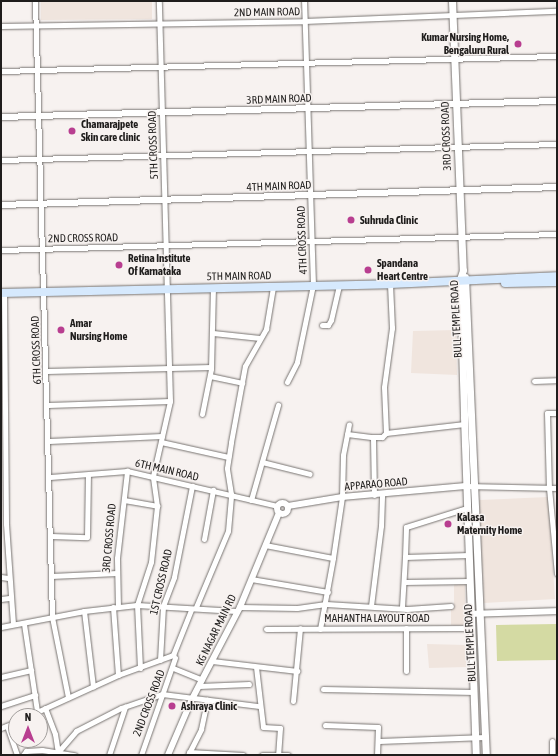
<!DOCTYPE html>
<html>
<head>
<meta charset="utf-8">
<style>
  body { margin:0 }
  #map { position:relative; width:558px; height:756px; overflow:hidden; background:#f7f2f0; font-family:"Asap Condensed",sans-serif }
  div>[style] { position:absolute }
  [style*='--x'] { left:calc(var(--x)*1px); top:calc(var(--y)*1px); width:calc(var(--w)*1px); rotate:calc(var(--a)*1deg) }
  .built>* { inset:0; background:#f0e5de }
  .green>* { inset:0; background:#d4daa3 }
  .roads { filter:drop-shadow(0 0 1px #787471) drop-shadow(0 0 1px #787471) }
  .minor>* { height:5px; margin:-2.5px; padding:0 2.5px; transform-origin:2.5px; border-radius:2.5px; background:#fff }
  .tertiary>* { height:6px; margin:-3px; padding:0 3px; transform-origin:3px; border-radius:3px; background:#fff }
  .tertiary>.ring { margin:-3px; padding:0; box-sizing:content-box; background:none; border:6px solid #fff; border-radius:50% }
  .secondary>* { height:7px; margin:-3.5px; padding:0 3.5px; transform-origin:3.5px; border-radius:3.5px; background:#fff }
  .primary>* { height:8px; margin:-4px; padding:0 4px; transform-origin:4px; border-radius:4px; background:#d6e9fd }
  .dots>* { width:11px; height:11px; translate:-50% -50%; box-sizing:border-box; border:2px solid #f7f2f0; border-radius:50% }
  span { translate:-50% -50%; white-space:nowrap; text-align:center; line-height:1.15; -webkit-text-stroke:3px #f7f2f0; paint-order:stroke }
  .street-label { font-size:11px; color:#1f1d1c }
  .poi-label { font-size:11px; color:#1f1d1c; font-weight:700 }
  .right { translate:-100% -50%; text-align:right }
  .left { translate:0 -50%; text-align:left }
  .frame { position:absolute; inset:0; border:2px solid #1f1d1c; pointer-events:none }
  .north { position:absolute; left:8px; top:708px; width:40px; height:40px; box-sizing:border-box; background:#f7f2f0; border:1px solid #a19d9b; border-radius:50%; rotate:0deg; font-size:11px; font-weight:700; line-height:16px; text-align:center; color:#1f1d1c }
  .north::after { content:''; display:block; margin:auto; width:14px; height:18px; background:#b83e90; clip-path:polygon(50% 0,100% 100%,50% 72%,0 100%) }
</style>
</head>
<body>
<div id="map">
  <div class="built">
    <div style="clip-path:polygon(41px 1px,152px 1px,152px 19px,41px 20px)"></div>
    <div style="clip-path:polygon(456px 330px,457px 375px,411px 373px,413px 331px)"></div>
    <div style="clip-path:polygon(548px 497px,555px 599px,484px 603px,479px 500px)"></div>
    <div style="clip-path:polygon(454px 584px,465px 584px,465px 625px,451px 625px,451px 607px,454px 607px)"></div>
    <div style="clip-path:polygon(427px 644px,466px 645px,466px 667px,429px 668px)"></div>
  </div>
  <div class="green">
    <div style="clip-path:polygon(557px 624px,557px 660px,497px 661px,496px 625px)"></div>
  </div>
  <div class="roads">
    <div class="minor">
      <div style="--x:35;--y:1;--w:616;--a:88.42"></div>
      <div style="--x:52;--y:617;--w:82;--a:78.7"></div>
      <div style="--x:1;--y:26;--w:303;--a:-0.9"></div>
      <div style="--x:304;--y:21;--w:253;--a:-2.3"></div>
      <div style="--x:1;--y:71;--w:556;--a:-1.55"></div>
      <div style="--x:1;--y:160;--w:556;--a:-1.65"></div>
      <div style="--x:1;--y:250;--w:556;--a:-1.65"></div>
      <div style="--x:4;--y:293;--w:231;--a:89.5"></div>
      <div style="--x:6;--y:524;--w:100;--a:86"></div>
      <div style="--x:322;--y:325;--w:6;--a:0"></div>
      <div style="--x:328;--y:325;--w:6;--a:-59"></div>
      <div style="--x:331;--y:320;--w:36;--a:-77"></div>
      <div style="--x:213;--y:333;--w:47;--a:6.1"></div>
      <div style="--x:47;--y:371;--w:164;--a:-1.4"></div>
      <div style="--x:210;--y:376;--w:33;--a:12"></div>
      <div style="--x:534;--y:381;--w:23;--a:-2"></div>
      <div style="--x:287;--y:382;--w:22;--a:-63"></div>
      <div style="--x:297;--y:362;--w:79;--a:-78.3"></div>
      <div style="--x:313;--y:285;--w:284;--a:-91.8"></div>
      <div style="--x:48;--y:405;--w:122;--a:-1.9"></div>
      <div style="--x:557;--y:413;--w:10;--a:180"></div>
      <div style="--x:547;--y:413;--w:75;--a:88.5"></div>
      <div style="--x:549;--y:488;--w:86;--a:84.7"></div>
      <div style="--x:202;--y:414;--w:46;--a:-78.7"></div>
      <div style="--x:211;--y:369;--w:82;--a:-88.6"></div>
      <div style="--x:386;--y:433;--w:79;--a:-6.6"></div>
      <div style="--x:347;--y:434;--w:26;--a:7"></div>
      <div style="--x:49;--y:441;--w:113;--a:-2.5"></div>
      <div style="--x:161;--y:442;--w:69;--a:12.6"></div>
      <div style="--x:262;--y:462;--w:49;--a:14"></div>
      <div style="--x:50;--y:477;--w:77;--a:-4.5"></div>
      <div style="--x:127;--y:471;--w:154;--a:13.1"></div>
      <div style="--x:466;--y:486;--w:91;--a:1.3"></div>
      <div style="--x:374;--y:495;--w:58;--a:-91"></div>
      <div style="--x:373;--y:437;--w:9;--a:0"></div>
      <div style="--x:382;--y:437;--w:6;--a:-45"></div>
      <div style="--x:386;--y:433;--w:46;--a:-92.5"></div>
      <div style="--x:384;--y:387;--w:60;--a:-82.3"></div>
      <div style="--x:392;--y:328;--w:44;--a:-92.6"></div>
      <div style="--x:124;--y:500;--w:34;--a:10"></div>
      <div style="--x:251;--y:500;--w:99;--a:-74.1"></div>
      <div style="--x:51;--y:536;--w:36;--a:2"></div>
      <div style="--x:87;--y:537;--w:62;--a:-89.1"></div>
      <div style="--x:204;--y:539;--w:50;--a:-79.6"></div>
      <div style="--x:265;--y:545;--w:69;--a:10.8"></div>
      <div style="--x:405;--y:557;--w:30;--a:-88"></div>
      <div style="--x:406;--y:527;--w:64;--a:-17.3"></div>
      <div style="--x:51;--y:576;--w:66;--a:-2.6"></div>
      <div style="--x:1;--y:577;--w:7;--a:8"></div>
      <div style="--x:251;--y:579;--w:78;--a:9.6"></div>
      <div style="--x:404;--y:582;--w:66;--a:-0.9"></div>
      <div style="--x:1;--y:599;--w:8;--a:-7"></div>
      <div style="--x:371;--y:606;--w:81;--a:-82.9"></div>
      <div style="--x:381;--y:526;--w:33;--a:-88"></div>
      <div style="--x:113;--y:607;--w:68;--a:85.8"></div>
      <div style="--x:118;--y:607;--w:49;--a:-91.2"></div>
      <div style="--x:117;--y:558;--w:88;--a:-83.4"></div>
      <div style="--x:196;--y:607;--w:82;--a:-67.2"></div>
      <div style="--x:228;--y:531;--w:37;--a:-85"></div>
      <div style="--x:231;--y:494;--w:26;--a:-99"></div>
      <div style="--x:227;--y:468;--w:26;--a:-81"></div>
      <div style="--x:231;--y:442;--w:77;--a:-79.6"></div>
      <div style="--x:245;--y:366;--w:43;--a:-60.4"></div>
      <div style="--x:266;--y:329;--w:43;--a:-80.5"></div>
      <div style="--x:240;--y:607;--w:57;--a:1"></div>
      <div style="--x:297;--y:608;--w:29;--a:-8"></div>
      <div style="--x:326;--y:604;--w:81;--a:3.5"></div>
      <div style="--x:407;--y:609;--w:44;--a:-3.9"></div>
      <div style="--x:402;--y:607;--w:50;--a:-86.6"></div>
      <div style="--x:405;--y:557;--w:64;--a:-1.8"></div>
      <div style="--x:84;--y:611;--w:76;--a:83.2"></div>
      <div style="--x:24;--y:624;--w:88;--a:81.5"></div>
      <div style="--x:1;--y:627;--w:85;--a:-10.9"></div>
      <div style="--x:84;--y:611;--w:53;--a:-6.5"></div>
      <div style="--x:137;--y:605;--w:99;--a:3.5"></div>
      <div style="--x:406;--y:628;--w:43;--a:90"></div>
      <div style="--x:266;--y:629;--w:205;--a:-0.3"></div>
      <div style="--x:320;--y:629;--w:72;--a:-79.6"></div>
      <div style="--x:333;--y:558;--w:62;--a:-81.6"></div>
      <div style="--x:342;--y:497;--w:42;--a:-88.6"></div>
      <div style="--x:343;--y:455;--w:31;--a:-79"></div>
      <div style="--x:160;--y:660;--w:54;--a:-86.8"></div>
      <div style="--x:163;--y:606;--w:31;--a:-69"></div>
      <div style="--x:174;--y:577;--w:93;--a:-78.8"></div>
      <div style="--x:212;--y:661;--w:86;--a:6.7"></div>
      <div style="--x:256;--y:667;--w:60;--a:83.3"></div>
      <div style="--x:263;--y:727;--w:17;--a:3"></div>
      <div style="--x:280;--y:728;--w:27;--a:94"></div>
      <div style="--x:140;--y:668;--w:63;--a:-92.7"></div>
      <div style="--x:137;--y:605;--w:45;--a:-72"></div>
      <div style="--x:151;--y:562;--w:56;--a:-83.9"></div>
      <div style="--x:157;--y:506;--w:30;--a:-98"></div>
      <div style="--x:153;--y:476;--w:77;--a:-77.2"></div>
      <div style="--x:170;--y:401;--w:400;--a:-91.6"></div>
      <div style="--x:173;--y:668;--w:31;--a:22"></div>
      <div style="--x:1;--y:677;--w:31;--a:-13"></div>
      <div style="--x:199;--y:686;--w:50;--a:-2.3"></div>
      <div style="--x:323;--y:689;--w:151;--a:1.1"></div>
      <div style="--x:293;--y:701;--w:73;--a:-84.5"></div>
      <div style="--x:1;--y:706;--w:36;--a:-18"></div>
      <div style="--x:45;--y:708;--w:28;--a:69"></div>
      <div style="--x:55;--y:734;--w:20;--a:81"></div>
      <div style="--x:28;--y:716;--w:99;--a:-24.5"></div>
      <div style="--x:118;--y:675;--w:59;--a:-20"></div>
      <div style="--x:173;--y:655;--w:48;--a:-68.2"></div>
      <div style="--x:325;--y:725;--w:53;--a:2.2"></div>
      <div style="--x:378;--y:727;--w:28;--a:92"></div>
      <div style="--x:7;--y:726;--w:31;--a:71"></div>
      <div style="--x:1;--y:728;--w:16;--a:-22"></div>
      <div style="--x:379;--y:741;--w:106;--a:-2.2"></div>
      <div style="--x:58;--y:752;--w:28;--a:-49"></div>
      <div style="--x:76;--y:731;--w:51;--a:-27.1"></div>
      <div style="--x:121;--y:708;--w:43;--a:-18.9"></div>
      <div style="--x:162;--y:694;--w:98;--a:7.1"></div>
      <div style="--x:189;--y:752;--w:54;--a:3.2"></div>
      <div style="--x:23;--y:755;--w:5;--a:-53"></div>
      <div style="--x:26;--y:751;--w:16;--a:-4"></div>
      <div style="--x:42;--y:750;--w:33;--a:9"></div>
      <div style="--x:109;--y:755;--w:51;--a:-71.6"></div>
      <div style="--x:141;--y:755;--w:103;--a:-70.7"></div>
      <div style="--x:188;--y:755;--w:29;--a:-63"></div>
      <div style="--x:201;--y:729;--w:30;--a:-78"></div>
      <div style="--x:262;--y:755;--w:26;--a:0"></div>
      <div style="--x:552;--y:755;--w:14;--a:-90"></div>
    </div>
    <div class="tertiary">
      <div style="--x:1;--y:117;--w:556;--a:-1.65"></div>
      <div style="--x:1;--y:205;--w:556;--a:-1.85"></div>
      <div class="ring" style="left:276.5px;top:502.5px;width:5px;height:5px"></div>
      <div style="--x:288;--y:506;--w:55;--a:-9.5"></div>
      <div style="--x:342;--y:497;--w:124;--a:-5.1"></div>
      <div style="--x:471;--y:614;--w:86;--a:-2"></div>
      <div style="--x:168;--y:755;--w:61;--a:-66.8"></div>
      <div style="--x:192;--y:699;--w:104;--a:-62.4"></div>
      <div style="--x:240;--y:607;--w:102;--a:-67.5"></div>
    </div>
    <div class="secondary">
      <div style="--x:452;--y:1;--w:269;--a:87.7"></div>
      <div style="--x:463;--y:270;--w:9;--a:108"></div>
      <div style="--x:460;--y:279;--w:138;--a:88.3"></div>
      <div style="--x:464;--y:417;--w:338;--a:88"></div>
      <div style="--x:465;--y:277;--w:478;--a:87.5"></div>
    </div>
    <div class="primary">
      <div style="--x:505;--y:283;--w:52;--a:-1.1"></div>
      <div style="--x:1;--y:293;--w:389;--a:-1.3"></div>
      <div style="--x:390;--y:284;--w:167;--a:-2.7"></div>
    </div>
  </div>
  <div class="dots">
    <div style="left:518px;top:44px;background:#b83e90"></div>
    <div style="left:72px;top:131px;background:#b83e90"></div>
    <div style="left:351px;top:220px;background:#b83e90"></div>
    <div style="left:119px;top:265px;background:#b83e90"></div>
    <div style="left:368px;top:270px;background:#b83e90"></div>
    <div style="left:61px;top:330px;background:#b83e90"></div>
    <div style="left:448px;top:524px;background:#b83e90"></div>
    <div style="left:172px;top:706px;background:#b83e90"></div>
  </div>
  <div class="street-label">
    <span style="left:267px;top:12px;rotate:-1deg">2ND MAIN ROAD</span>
    <span style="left:279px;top:99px;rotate:-2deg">3RD MAIN ROAD</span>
    <span style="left:446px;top:136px;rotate:-92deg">3RD CROSS ROAD</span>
    <span style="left:153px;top:145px;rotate:-92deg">5TH CROSS ROAD</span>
    <span style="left:279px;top:186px;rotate:-2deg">4TH MAIN ROAD</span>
    <span style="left:83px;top:238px;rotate:-1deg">2ND CROSS ROAD</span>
    <span style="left:302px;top:240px;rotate:-92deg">4TH CROSS ROAD</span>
    <span style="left:239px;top:276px;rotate:-1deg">5TH MAIN ROAD</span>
    <span style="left:456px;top:319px;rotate:-93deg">BULL TEMPLE ROAD</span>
    <span style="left:36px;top:350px;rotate:-92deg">6TH CROSS ROAD</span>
    <span style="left:167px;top:470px;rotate:13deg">6TH MAIN ROAD</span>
    <span style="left:376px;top:484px;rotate:-5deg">APPARAO ROAD</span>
    <span style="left:109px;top:538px;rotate:-85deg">3RD CROSS ROAD</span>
    <span style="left:161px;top:582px;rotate:-77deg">1ST CROSS ROAD</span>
    <span style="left:377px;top:618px">MAHANTHA LAYOUT ROAD</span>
    <span style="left:216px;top:630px;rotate:-64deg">KG NAGAR MAIN RD</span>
    <span style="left:470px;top:643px;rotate:-93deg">BULL TEMPLE ROAD</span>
    <span style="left:149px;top:703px;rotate:-69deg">2ND CROSS ROAD</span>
  </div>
  <div class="poi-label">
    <span class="right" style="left:509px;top:44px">Kumar Nursing Home,<br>Bengaluru Rural</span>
    <span class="left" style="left:81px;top:131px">Chamarajpete<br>Skin care clinic</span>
    <span class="left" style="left:360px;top:220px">Suhruda Clinic</span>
    <span class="left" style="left:128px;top:265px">Retina Institute<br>Of Karnataka</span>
    <span class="left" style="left:377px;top:270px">Spandana<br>Heart Centre</span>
    <span class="left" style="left:70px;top:330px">Amar<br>Nursing Home</span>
    <span class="left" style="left:457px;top:524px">Kalasa<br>Maternity Home</span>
    <span class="left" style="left:181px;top:706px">Ashraya Clinic</span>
  </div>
  <div class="frame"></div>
  <div class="north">N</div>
</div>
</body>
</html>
